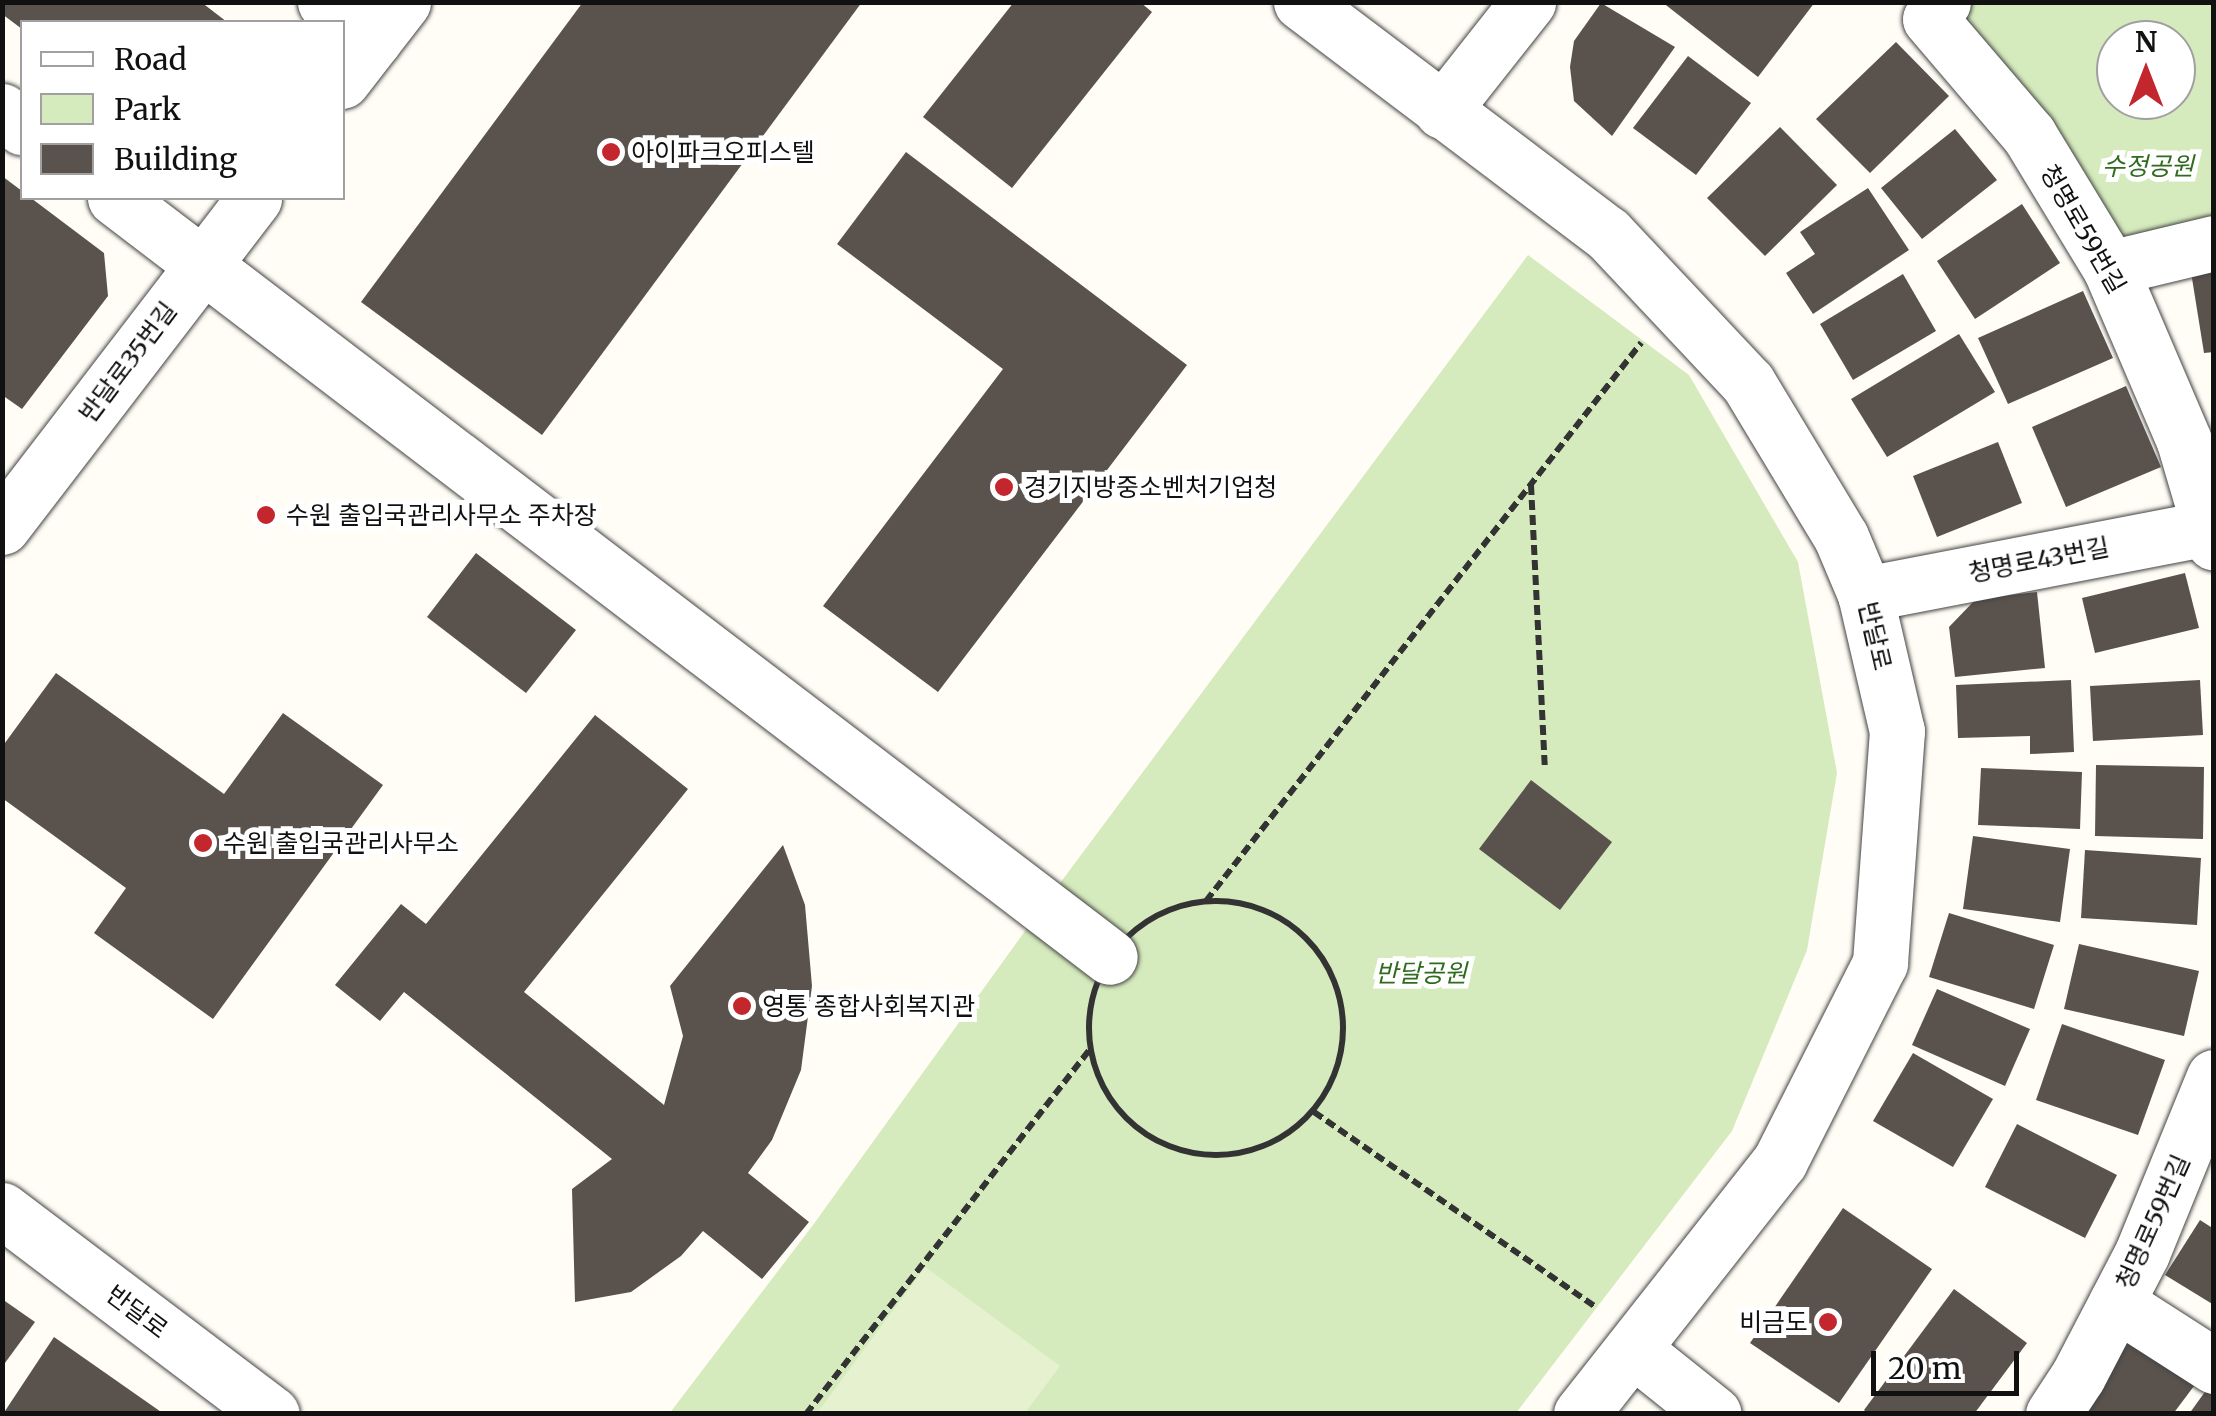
<!DOCTYPE html>
<html>
<head>
<meta charset="utf-8">
<style>
  body { margin:0 }
  #map { position:relative; width:2216px; height:1416px; overflow:hidden; background:#fffdf5; font-family:Merriweather,"Noto Sans KR",serif }
  div>[style] { position:absolute }
  [style*='--x'] { left:calc(var(--x)*1px); top:calc(var(--y)*1px); width:calc(var(--w)*1px); rotate:calc(var(--a)*1deg) }
  .green>* { inset:0; background:#d5ebbd }
  .pitch>* { inset:0; background:#e6f2cf }
  .building>* { inset:0; background:#5a524d }
  .path>* { height:6px; margin-top:-3px; transform-origin:0; background:repeating-linear-gradient(90deg,#333 0 10px,transparent 0 15px) }
  .path>.ring { margin:-3px; padding:0; box-sizing:content-box; background:none; border:6px solid #333; border-radius:50% }
  .roads { filter:drop-shadow(0 0 2px #444) drop-shadow(0 0 2px #444) }
  .minor>* { height:55px; margin:-27.5px; padding:0 27.5px; transform-origin:27.5px; border-radius:27.5px; background:#fff }
  .dots>* { width:28px; height:28px; translate:-50% -50%; box-sizing:border-box; border:5px solid #fff; border-radius:50% }
  span { translate:-50% -50%; white-space:nowrap; text-align:center; line-height:1.15; -webkit-text-stroke:10px #fff; paint-order:stroke }
  .poi-label { font-size:25px; color:#111 }
  .left { translate:0 -50%; text-align:left }
  .right { translate:-100% -50%; text-align:right }
  .park-label { font-size:25px; color:#2f6b1f; font-style:italic }
  .street-label { font-size:25px; color:#111 }
  .frame { position:absolute; inset:0; border:5px solid #111; pointer-events:none }
  .legend { position:absolute; left:20px; top:20px; width:325px; height:180px; box-sizing:border-box; background:#fff; border:2px solid #a0a0a0; margin:0; padding:12px 18px; list-style:none; font-size:30px; color:#111 }
  .legend li { display:flex; align-items:center; gap:20px; height:50px }
  .legend b { width:50px; border:2px solid #a0a0a0 }
  .north { position:absolute; left:2096px; top:20px; width:100px; height:100px; box-sizing:border-box; background:#fff; border:2px solid #a0a0a0; border-radius:50%; rotate:0deg; font-size:28px; font-weight:700; line-height:40px; text-align:center; color:#111 }
  .north::after { content:''; display:block; margin:auto; width:35px; height:45px; background:#c4262e; clip-path:polygon(50% 0,100% 100%,50% 72%,0 100%) }
  .scale { position:absolute; left:1871px; top:1351px; width:148px; height:45px; box-sizing:border-box; border:5px solid #111; border-top:0; padding-left:12px; font-size:30px; line-height:35px; white-space:nowrap; color:#111; -webkit-text-stroke:8px #fff; paint-order:stroke }
</style>
</head>
<body>
<div id="map">
  <div class="green">
    <div style="clip-path:polygon(evenodd,1966px 3px,2213px 3px,2213px 237px,2126px 254px,1955px 17px,1966px 3px,2116px 40px,2176px 40px,2176px 100px,2116px 100px,2116px 40px)"></div>
    <div style="clip-path:polygon(1528px 255px,1689px 375px,1798px 562px,1837px 773px,1807px 950px,1732px 1131px,1516px 1413px,669px 1414px,813px 1225px,1043px 906px)"></div>
  </div>
  <div class="pitch">
    <div style="clip-path:polygon(925px 1267px,1060px 1366px,1025px 1413px,817px 1413px)"></div>
  </div>
  <div class="building">
    <div style="clip-path:polygon(2px 2px,201px 2px,227px 22px,22px 22px,22px 29px,2px 14px)"></div>
    <div style="clip-path:polygon(583px 2px,862px 2px,542px 435px,361px 302px)"></div>
    <div style="clip-path:polygon(1014px 2px,1140px 2px,1152px 12px,1012px 188px,923px 117px)"></div>
    <div style="clip-path:polygon(1662px 2px,1815px 2px,1758px 77px)"></div>
    <div style="clip-path:polygon(1601px 3px,1675px 47px,1612px 136px,1574px 101px,1570px 67px,1574px 41px)"></div>
    <div style="clip-path:polygon(1896px 42px,1949px 96px,1870px 173px,1816px 119px)"></div>
    <div style="clip-path:polygon(1688px 56px,1751px 103px,1696px 175px,1633px 128px)"></div>
    <div style="clip-path:polygon(1780px 127px,1837px 185px,1765px 256px,1707px 198px)"></div>
    <div style="clip-path:polygon(1955px 129px,1997px 180px,1922px 239px,1881px 188px)"></div>
    <div style="clip-path:polygon(906px 152px,1187px 365px,938px 692px,823px 606px,1003px 369px,837px 244px)"></div>
    <div style="clip-path:polygon(2px 176px,22px 191px,22px 198px,31px 198px,104px 253px,108px 296px,22px 409px,2px 395px)"></div>
    <div style="clip-path:polygon(1868px 188px,1909px 250px,1813px 314px,1786px 273px,1815px 254px,1800px 232px)"></div>
    <div style="clip-path:polygon(2022px 204px,2060px 263px,1975px 319px,1937px 261px)"></div>
    <div style="clip-path:polygon(2214px 268px,2214px 352px,2204px 353px,2191px 272px)"></div>
    <div style="clip-path:polygon(1903px 274px,1936px 331px,1853px 380px,1820px 324px)"></div>
    <div style="clip-path:polygon(2083px 291px,2113px 358px,2008px 404px,1978px 338px)"></div>
    <div style="clip-path:polygon(1959px 334px,1995px 392px,1887px 457px,1851px 399px)"></div>
    <div style="clip-path:polygon(2126px 386px,2161px 467px,2066px 507px,2032px 427px)"></div>
    <div style="clip-path:polygon(1998px 442px,2022px 503px,1937px 537px,1913px 476px)"></div>
    <div style="clip-path:polygon(476px 553px,576px 630px,526px 693px,427px 617px)"></div>
    <div style="clip-path:polygon(2185px 573px,2199px 628px,2095px 653px,2082px 598px)"></div>
    <div style="clip-path:polygon(2037px 592px,2045px 668px,1955px 677px,1949px 627px,1976px 599px)"></div>
    <div style="clip-path:polygon(56px 673px,224px 794px,283px 713px,383px 785px,213px 1019px,94px 933px,126px 888px,2px 798px,2px 747px)"></div>
    <div style="clip-path:polygon(2071px 680px,2074px 752px,2030px 754px,2030px 736px,1958px 738px,1956px 685px)"></div>
    <div style="clip-path:polygon(2200px 680px,2203px 735px,2093px 741px,2090px 686px)"></div>
    <div style="clip-path:polygon(595px 715px,688px 789px,524px 992px,664px 1105px,683px 1036px,670px 986px,783px 845px,805px 905px,812px 986px,801px 1070px,772px 1140px,748px 1173px,809px 1222px,762px 1279px,703px 1231px,681px 1256px,631px 1292px,575px 1302px,572px 1189px,612px 1159px,404px 992px,380px 1021px,335px 985px,401px 904px,426px 924px)"></div>
    <div style="clip-path:polygon(2096px 765px,2204px 767px,2203px 839px,2095px 836px)"></div>
    <div style="clip-path:polygon(1981px 768px,2082px 772px,2080px 829px,1978px 825px)"></div>
    <div style="clip-path:polygon(1531px 780px,1612px 842px,1560px 910px,1479px 849px)"></div>
    <div style="clip-path:polygon(1973px 836px,2070px 849px,2060px 922px,1963px 909px)"></div>
    <div style="clip-path:polygon(2085px 850px,2201px 858px,2197px 925px,2081px 918px)"></div>
    <div style="clip-path:polygon(1949px 913px,2054px 945px,2034px 1009px,1929px 977px)"></div>
    <div style="clip-path:polygon(2079px 944px,2199px 971px,2184px 1036px,2064px 1009px)"></div>
    <div style="clip-path:polygon(1937px 989px,2030px 1029px,2005px 1086px,1912px 1045px)"></div>
    <div style="clip-path:polygon(2062px 1024px,2165px 1060px,2138px 1135px,2036px 1100px)"></div>
    <div style="clip-path:polygon(1913px 1053px,1993px 1099px,1953px 1167px,1873px 1121px)"></div>
    <div style="clip-path:polygon(2017px 1124px,2117px 1175px,2085px 1238px,1985px 1187px)"></div>
    <div style="clip-path:polygon(1843px 1208px,1932px 1269px,1839px 1403px,1750px 1343px)"></div>
    <div style="clip-path:polygon(2200px 1220px,2214px 1229px,2214px 1305px,2165px 1275px)"></div>
    <div style="clip-path:polygon(1954px 1289px,2027px 1343px,1974px 1414px,1868px 1414px,1864px 1410px)"></div>
    <div style="clip-path:polygon(2px 1299px,35px 1322px,2px 1367px)"></div>
    <div style="clip-path:polygon(54px 1337px,164px 1414px,3px 1414px)"></div>
    <div style="clip-path:polygon(2120px 1338px,2203px 1374px,2173px 1414px,2064px 1414px)"></div>
    <div style="clip-path:polygon(2207px 1389px,2214px 1394px,2214px 1414px,2189px 1414px)"></div>
  </div>
  <div class="path">
    <div style="--x:1531;--y:485;--w:283;--a:87.2"></div>
    <div class="ring" style="left:1089px;top:901px;width:248px;height:248px"></div>
    <div style="--x:1206;--y:901;--w:708;--a:-52.06"></div>
    <div style="--x:1314;--y:1112;--w:344;--a:34.7"></div>
    <div style="--x:806;--y:1414;--w:462;--a:-52.1"></div>
  </div>
  <div class="roads">
    <div class="minor">
      <div style="--x:325;--y:2;--w:62;--a:37.8"></div>
      <div style="--x:1301;--y:2;--w:385;--a:37.1"></div>
      <div style="--x:1608;--y:234;--w:204;--a:46.8"></div>
      <div style="--x:1748;--y:383;--w:180;--a:58.9"></div>
      <div style="--x:1841;--y:537;--w:62;--a:67.2"></div>
      <div style="--x:1865;--y:594;--w:141;--a:76.9"></div>
      <div style="--x:1897;--y:731;--w:233;--a:94.2"></div>
      <div style="--x:1880;--y:963;--w:222;--a:116.8"></div>
      <div style="--x:1780;--y:1161;--w:322;--a:128.2"></div>
      <div style="--x:1943;--y:2;--w:21;--a:127"></div>
      <div style="--x:1930;--y:19;--w:153;--a:49.5"></div>
      <div style="--x:2029;--y:135;--w:156;--a:58.7"></div>
      <div style="--x:2110;--y:268;--w:188;--a:66.8"></div>
      <div style="--x:2184;--y:441;--w:106;--a:73.6"></div>
      <div style="--x:342;--y:81;--w:100;--a:-52.3"></div>
      <div style="--x:2;--y:111;--w:26;--a:39"></div>
      <div style="--x:1442;--y:111;--w:139;--a:-51.7"></div>
      <div style="--x:115;--y:198;--w:1251;--a:37.34"></div>
      <div style="--x:2110;--y:268;--w:107;--a:-13.5"></div>
      <div style="--x:2;--y:527;--w:414;--a:-52.5"></div>
      <div style="--x:1865;--y:594;--w:355;--a:-10.9"></div>
      <div style="--x:2;--y:1210;--w:338;--a:37.1"></div>
      <div style="--x:2116;--y:1303;--w:117;--a:32.7"></div>
      <div style="--x:1634;--y:1350;--w:102;--a:38.7"></div>
      <div style="--x:2053;--y:1414;--w:45;--a:-56.7"></div>
      <div style="--x:2078;--y:1376;--w:139;--a:-62.5"></div>
      <div style="--x:2142;--y:1253;--w:190;--a:-67.8"></div>
    </div>
  </div>
  <div class="dots">
    <div style="left:611px;top:152px;background:#c4262e"></div>
    <div style="left:1004px;top:487px;background:#c4262e"></div>
    <div style="left:266px;top:515px;background:#c4262e"></div>
    <div style="left:203px;top:843px;background:#c4262e"></div>
    <div style="left:742px;top:1006px;background:#c4262e"></div>
    <div style="left:1828px;top:1322px;background:#c4262e"></div>
  </div>
  <div class="poi-label">
    <span class="left" style="left:631px;top:152px">아이파크오피스텔</span>
    <span class="left" style="left:1024px;top:487px">경기지방중소벤처기업청</span>
    <span class="left" style="left:286px;top:515px">수원 출입국관리사무소 주차장</span>
    <span class="left" style="left:223px;top:843px">수원 출입국관리사무소</span>
    <span class="left" style="left:762px;top:1006px">영통 종합사회복지관</span>
    <span class="right" style="left:1808px;top:1322px">비금도</span>
  </div>
  <div class="park-label">
    <span style="left:2148px;top:166px">수정공원</span>
    <span style="left:1421px;top:973px">반달공원</span>
  </div>
  <div class="street-label">
    <span style="left:2083px;top:229px;rotate:60deg">청명로59번길</span>
    <span style="left:128px;top:362px;rotate:-53deg">반달로35번길</span>
    <span style="left:2039px;top:560px;rotate:-11deg">청명로43번길</span>
    <span style="left:1875px;top:636px;rotate:77deg">반달로</span>
    <span style="left:2153px;top:1222px;rotate:-66deg">청명로59번길</span>
    <span style="left:137px;top:1312px;rotate:37deg">반달로</span>
  </div>
  <div class="frame"></div>
  <ul class="legend">
  <li><b style="height:12px;background:#fff"></b>Road</li>
  <li><b style="height:28px;background:#d5ebbd"></b>Park</li>
  <li><b style="height:28px;background:#5a524d"></b>Building</li>
  </ul>
  <div class="north">N</div>
  <div class="scale">20 m</div>
</div>
</body>
</html>
